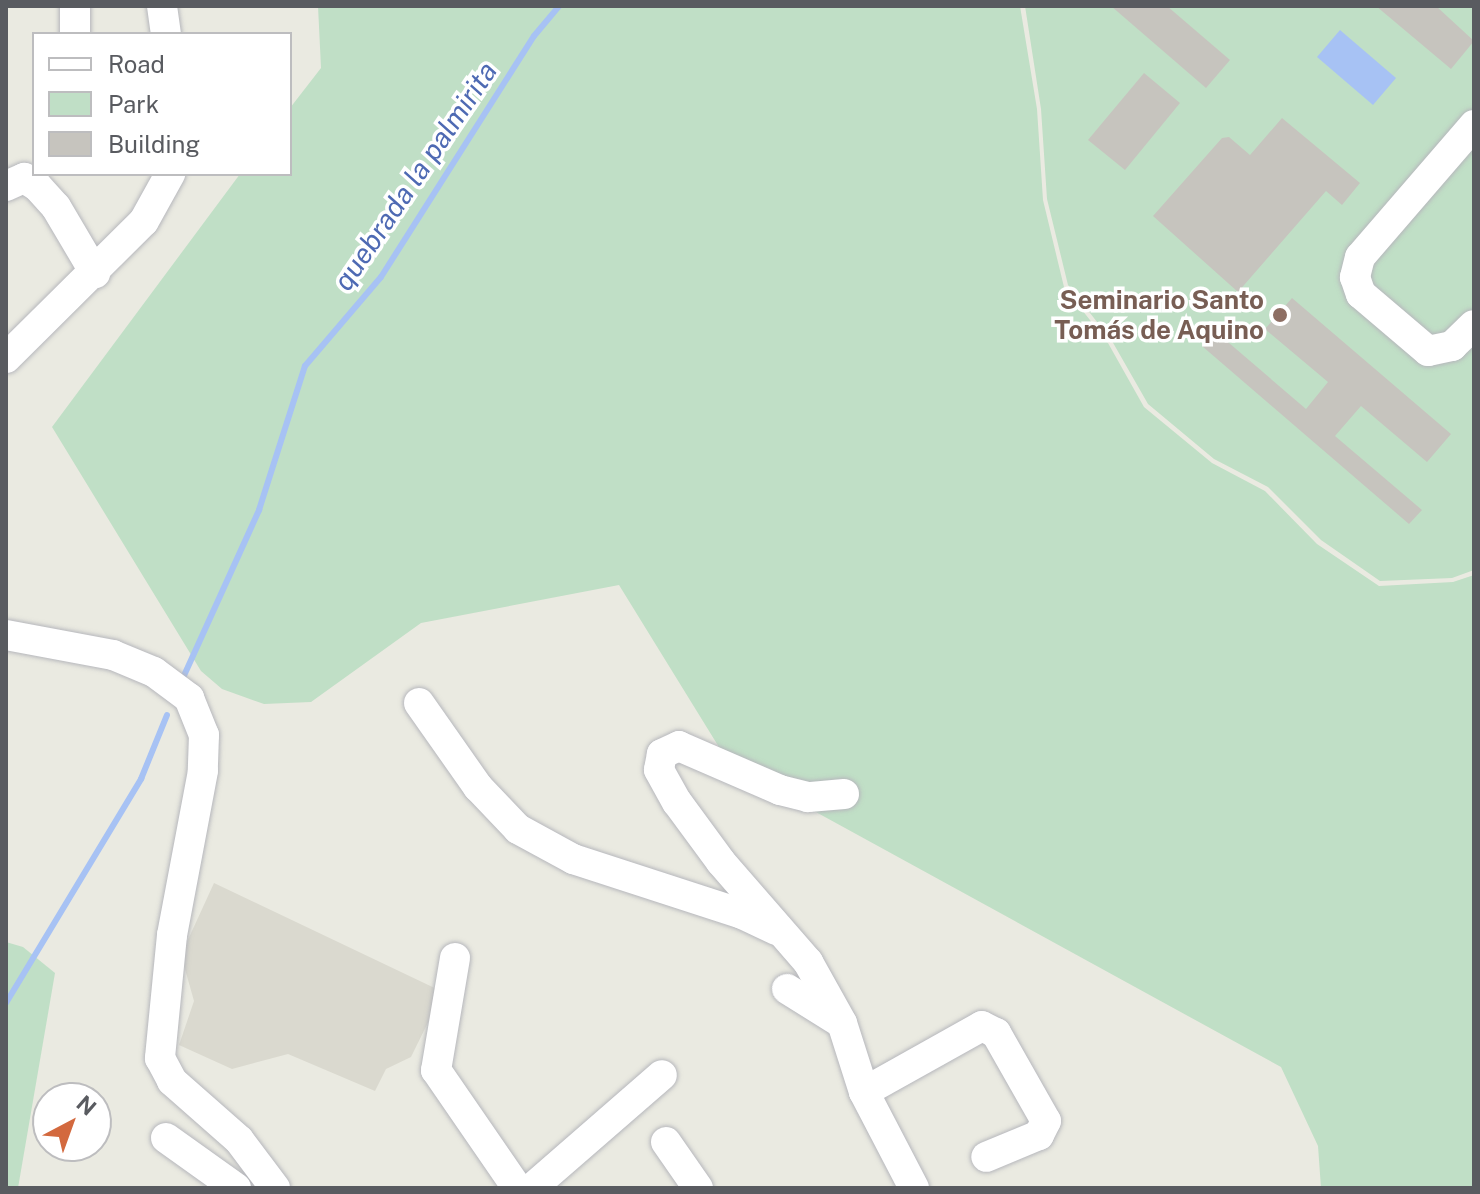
<!DOCTYPE html>
<html>
<head>
<meta charset="utf-8">
<style>
  body { margin:0 }
  #map { position:relative; width:1480px; height:1194px; overflow:hidden; background:#eaeae1; font-family:"Public Sans",sans-serif }
  div>[style] { position:absolute }
  [style*='--x'] { left:calc(var(--x)*1px); top:calc(var(--y)*1px); width:calc(var(--w)*1px); rotate:calc(var(--a)*1deg) }
  .education>* { inset:0; background:#dad9cf }
  .green>* { inset:0; background:#c0dfc6 }
  .water>* { inset:0; background:#a7c2f4 }
  .stream>* { height:6px; margin:-3px; padding:0 3px; transform-origin:3px; border-radius:3px; background:#a7c2f4 }
  .building>* { inset:0; background:#c6c4be }
  .roads { filter:drop-shadow(0 0 2px #b6b7bc) drop-shadow(0 0 2px #b6b7bc) }
  .minor>* { height:30px; margin:-15px; padding:0 15px; transform-origin:15px; border-radius:15px; background:#fff }
  .dots>* { width:22px; height:22px; translate:-50% -50%; box-sizing:border-box; border:4px solid #fff; border-radius:50% }
  span { translate:-50% -50%; white-space:nowrap; text-align:center; line-height:1.15; -webkit-text-stroke:7px #fff; paint-order:stroke }
  .education-label { font-size:26px; color:#785e54; font-weight:700 }
  .right { translate:-100% -50%; text-align:right }
  .water-label { font-size:28px; color:#4e6ab3; font-style:italic }
  .frame { position:absolute; inset:0; border:8px solid #595b60; pointer-events:none }
  .legend { position:absolute; left:32px; top:32px; width:260px; height:144px; box-sizing:border-box; background:#fff; border:2px solid #bdbdbf; margin:0; padding:10px 14px; list-style:none; font-size:24px; color:#595b60 }
  .legend li { display:flex; align-items:center; gap:16px; height:40px }
  .legend b { width:40px; border:2px solid #bdbdbf }
  .north { position:absolute; left:32px; top:1082px; width:80px; height:80px; box-sizing:border-box; background:#fff; border:2px solid #bdbdbf; border-radius:50%; rotate:41deg; font-size:22px; font-weight:700; line-height:32px; text-align:center; color:#595b60 }
  .north::after { content:''; display:block; margin:auto; width:28px; height:36px; background:#d3693e; clip-path:polygon(50% 0,100% 100%,50% 72%,0 100%) }
</style>
</head>
<body>
<div id="map">
  <div class="education">
    <div style="clip-path:polygon(214px 883px,443px 992px,411px 1057px,386px 1069px,375px 1091px,288px 1054px,232px 1069px,179px 1045px,194px 1001px,181px 955px)"></div>
  </div>
  <div class="green">
    <div style="clip-path:polygon(318px 6px,1020px 6px,1037px 109px,1043px 200px,1064px 287px,1108px 343px,1144px 407px,1212px 463px,1265px 491px,1317px 544px,1379px 586px,1453px 582px,1474px 575px,1474px 1188px,1321px 1188px,1318px 1146px,1281px 1067px,730px 765px,619px 585px,421px 623px,311px 702px,264px 704px,222px 689px,201px 671px,52px 427px,240px 174px,290px 174px,290px 108px,321px 68px)"></div>
    <div style="clip-path:polygon(1025px 6px,1474px 6px,1474px 570px,1452px 578px,1380px 581px,1321px 540px,1268px 487px,1214px 459px,1148px 404px,1112px 341px,1068px 285px,1047px 199px,1041px 109px)"></div>
    <div style="clip-path:polygon(6px 942px,23px 947px,55px 973px,18px 1188px,6px 1188px)"></div>
  </div>
  <div class="water">
    <div style="clip-path:polygon(1340px 30px,1396px 78px,1373px 105px,1317px 57px)"></div>
  </div>
  <div class="stream">
    <div style="--x:182;--y:680;--w:187;--a:-65.6"></div>
    <div style="--x:259;--y:510;--w:151;--a:-72.3"></div>
    <div style="--x:305;--y:366;--w:117;--a:-49.5"></div>
    <div style="--x:381;--y:277;--w:285;--a:-57.6"></div>
    <div style="--x:534;--y:36;--w:39;--a:-50"></div>
    <div style="--x:6;--y:1003;--w:262;--a:-58.9"></div>
    <div style="--x:141;--y:779;--w:69;--a:-67.9"></div>
  </div>
  <div class="building">
    <div style="clip-path:polygon(1111px 6px,1167px 6px,1230px 60px,1206px 88px)"></div>
    <div style="clip-path:polygon(1376px 6px,1436px 6px,1474px 41px,1451px 69px)"></div>
    <div style="clip-path:polygon(1144px 73px,1180px 103px,1125px 170px,1088px 140px)"></div>
    <div style="clip-path:polygon(1282px 118px,1360px 183px,1342px 205px,1326px 191px,1238px 292px,1153px 216px,1222px 138px,1229px 137px,1250px 155px)"></div>
    <div style="clip-path:polygon(1292px 298px,1451px 434px,1427px 462px,1361px 406px,1335px 436px,1422px 510px,1409px 524px,1202px 346px,1215px 331px,1306px 409px,1328px 382px,1265px 329px)"></div>
  </div>
  <div class="roads">
    <div class="minor">
      <div style="--x:162;--y:6;--w:28;--a:82"></div>
      <div style="--x:75;--y:34;--w:28;--a:-90"></div>
      <div style="--x:1474;--y:125;--w:174;--a:130.8"></div>
      <div style="--x:1360;--y:257;--w:21;--a:104"></div>
      <div style="--x:1355;--y:277;--w:18;--a:71"></div>
      <div style="--x:1361;--y:294;--w:88;--a:40.4"></div>
      <div style="--x:1428;--y:351;--w:25;--a:-12"></div>
      <div style="--x:1452;--y:346;--w:30;--a:-44"></div>
      <div style="--x:6;--y:186;--w:20;--a:-24"></div>
      <div style="--x:24;--y:178;--w:15;--a:32"></div>
      <div style="--x:37;--y:186;--w:28;--a:48"></div>
      <div style="--x:56;--y:207;--w:77;--a:59.4"></div>
      <div style="--x:6;--y:358;--w:194;--a:-44.8"></div>
      <div style="--x:144;--y:221;--w:54;--a:-61"></div>
      <div style="--x:6;--y:635;--w:109;--a:10.6"></div>
      <div style="--x:113;--y:655;--w:44;--a:22.5"></div>
      <div style="--x:154;--y:672;--w:44;--a:36.6"></div>
      <div style="--x:189;--y:698;--w:40;--a:68"></div>
      <div style="--x:204;--y:735;--w:36;--a:92"></div>
      <div style="--x:203;--y:771;--w:167;--a:100.7"></div>
      <div style="--x:172;--y:935;--w:124;--a:95.6"></div>
      <div style="--x:160;--y:1058;--w:26;--a:62"></div>
      <div style="--x:172;--y:1081;--w:89;--a:41.4"></div>
      <div style="--x:239;--y:1140;--w:60;--a:53.1"></div>
      <div style="--x:419;--y:703;--w:103;--a:54.9"></div>
      <div style="--x:478;--y:787;--w:58;--a:46.4"></div>
      <div style="--x:518;--y:829;--w:63;--a:28.6"></div>
      <div style="--x:573;--y:859;--w:178;--a:18"></div>
      <div style="--x:742;--y:914;--w:38;--a:25"></div>
      <div style="--x:844;--y:794;--w:36;--a:175"></div>
      <div style="--x:808;--y:797;--w:29;--a:-166"></div>
      <div style="--x:780;--y:790;--w:110;--a:-156.5"></div>
      <div style="--x:679;--y:746;--w:19;--a:155"></div>
      <div style="--x:662;--y:754;--w:16;--a:101"></div>
      <div style="--x:659;--y:770;--w:37;--a:61"></div>
      <div style="--x:677;--y:802;--w:74;--a:53.7"></div>
      <div style="--x:721;--y:862;--w:133;--a:49"></div>
      <div style="--x:808;--y:962;--w:70;--a:60.9"></div>
      <div style="--x:842;--y:1023;--w:72;--a:72.3"></div>
      <div style="--x:864;--y:1092;--w:108;--a:62.5"></div>
      <div style="--x:455;--y:958;--w:114;--a:99.6"></div>
      <div style="--x:436;--y:1070;--w:143;--a:55.5"></div>
      <div style="--x:787;--y:989;--w:62;--a:31.9"></div>
      <div style="--x:864;--y:1092;--w:135;--a:-29.2"></div>
      <div style="--x:982;--y:1026;--w:16;--a:27"></div>
      <div style="--x:996;--y:1033;--w:101;--a:60.4"></div>
      <div style="--x:1046;--y:1121;--w:16;--a:117"></div>
      <div style="--x:1039;--y:1135;--w:57;--a:157.5"></div>
      <div style="--x:166;--y:1138;--w:86;--a:35.5"></div>
      <div style="--x:666;--y:1142;--w:56;--a:55.2"></div>
      <div style="--x:532;--y:1188;--w:172;--a:-41"></div>
    </div>
  </div>
  <div class="dots">
    <div style="left:1280px;top:315px;background:#8d6e63"></div>
  </div>
  <div class="education-label">
    <span class="right" style="left:1264px;top:315px">Seminario Santo<br>Tomás de Aquino</span>
  </div>
  <div class="water-label">
    <span style="left:415px;top:176px;rotate:-56deg">quebrada la palmirita</span>
  </div>
  <div class="frame"></div>
  <ul class="legend">
  <li><b style="height:10px;background:#fff"></b>Road</li>
  <li><b style="height:22px;background:#c0dfc6"></b>Park</li>
  <li><b style="height:22px;background:#c6c4be"></b>Building</li>
  </ul>
  <div class="north">N</div>
</div>
</body>
</html>
